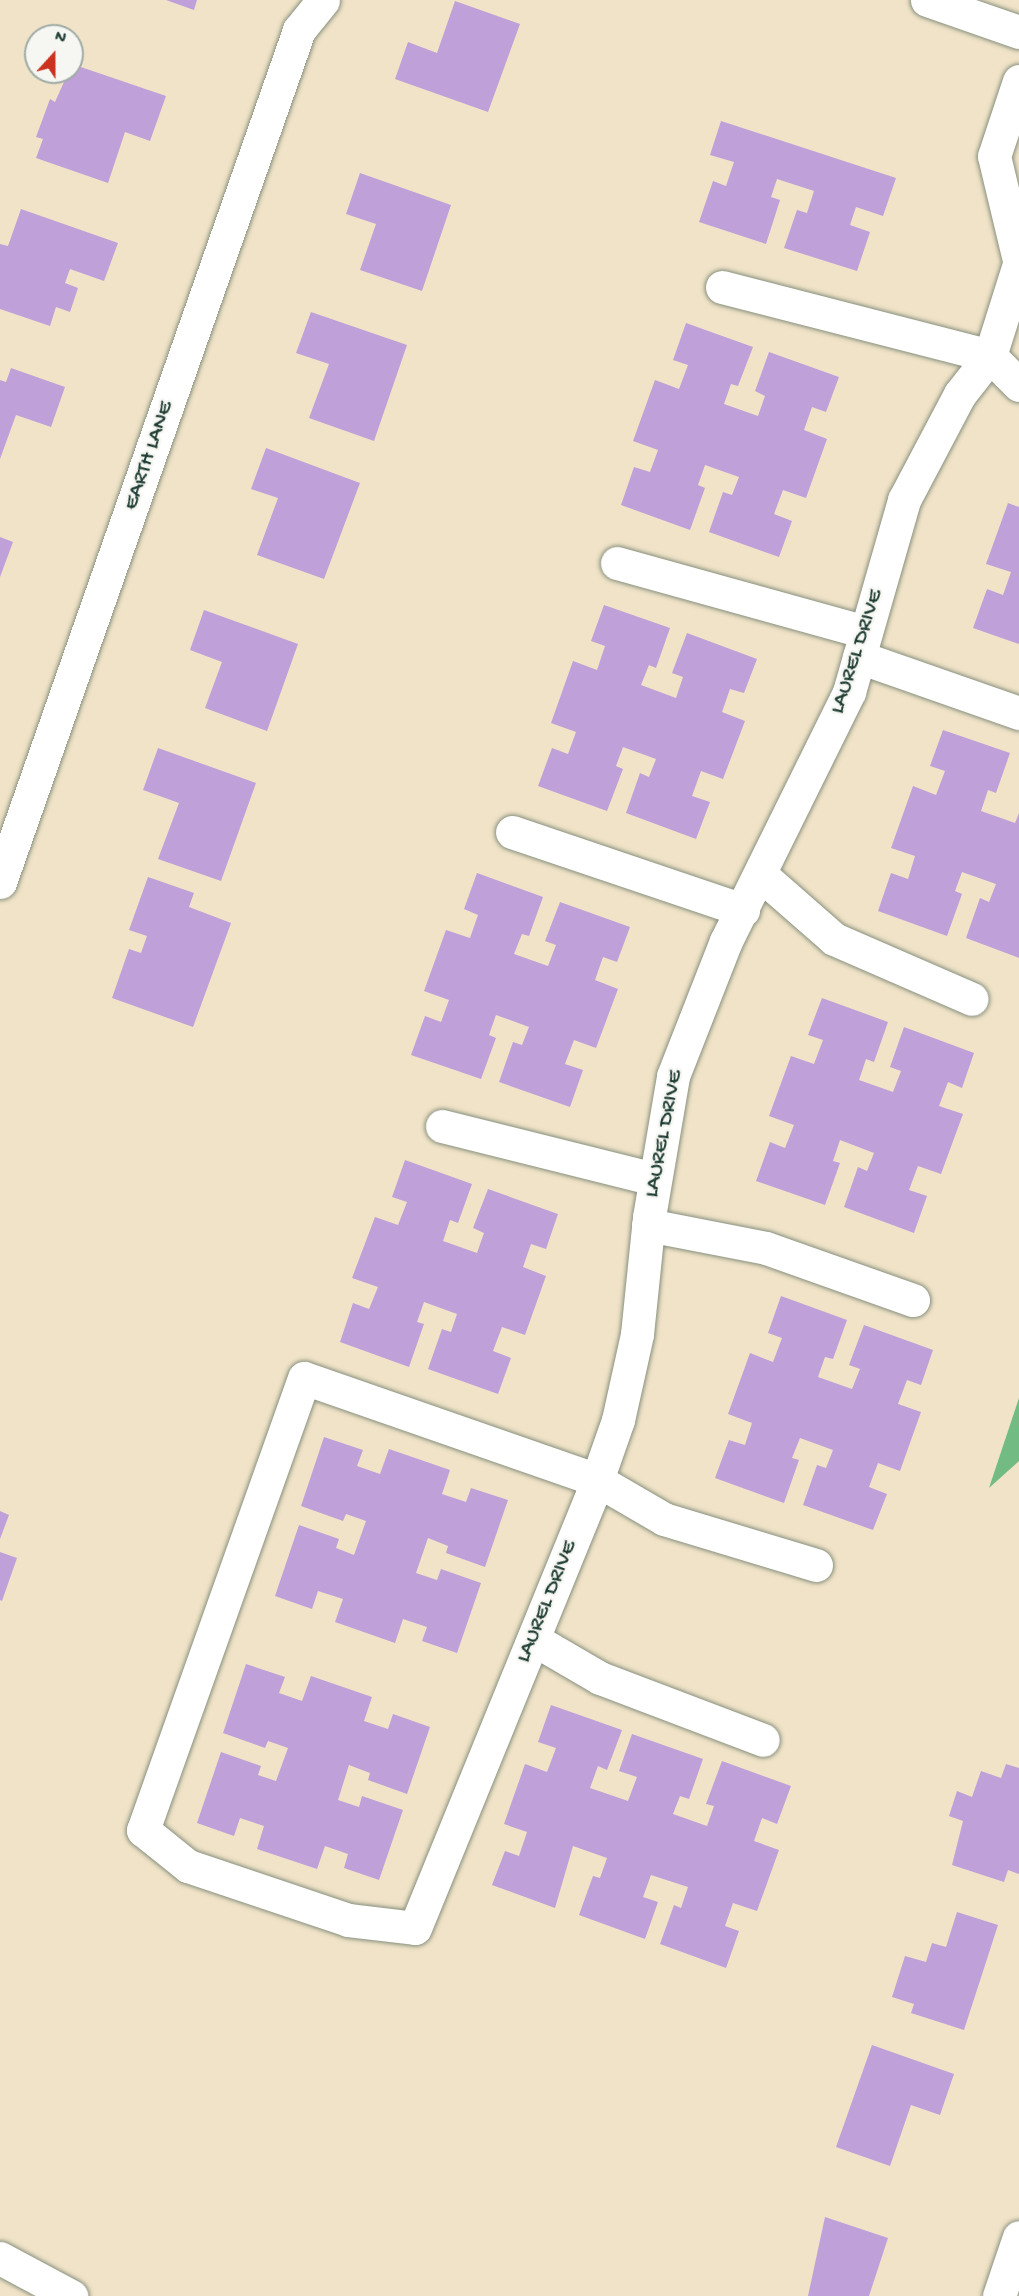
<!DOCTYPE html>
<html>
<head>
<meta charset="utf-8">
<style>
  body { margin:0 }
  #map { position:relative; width:1019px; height:2296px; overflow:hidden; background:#f0e3c8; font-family:"Gochi Hand",sans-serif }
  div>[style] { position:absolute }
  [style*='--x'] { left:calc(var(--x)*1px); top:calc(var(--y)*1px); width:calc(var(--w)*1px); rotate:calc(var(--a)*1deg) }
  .forest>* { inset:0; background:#72bc84 }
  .building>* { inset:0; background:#c0a0d9 }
  .roads { filter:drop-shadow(0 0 2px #88907e) drop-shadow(0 0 2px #88907e) }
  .minor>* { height:33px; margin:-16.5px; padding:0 16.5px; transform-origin:16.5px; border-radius:16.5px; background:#fff }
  span { translate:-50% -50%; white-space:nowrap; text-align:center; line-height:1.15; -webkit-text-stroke:5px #f6f6f2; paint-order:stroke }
  .street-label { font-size:22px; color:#1f3d34 }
  .north { position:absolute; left:24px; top:24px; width:60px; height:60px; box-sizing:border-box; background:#f6f6f2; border:2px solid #a0aca6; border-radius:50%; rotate:21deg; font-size:16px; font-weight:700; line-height:24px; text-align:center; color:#1f3d34 }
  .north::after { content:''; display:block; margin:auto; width:21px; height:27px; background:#c8321e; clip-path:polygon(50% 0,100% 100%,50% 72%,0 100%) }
</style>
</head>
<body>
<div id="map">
  <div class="forest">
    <div style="clip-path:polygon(1019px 1398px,1019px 1461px,989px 1488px)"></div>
  </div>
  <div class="building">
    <div style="clip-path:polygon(166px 0,197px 0,194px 10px)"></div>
    <div style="clip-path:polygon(455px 1px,520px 24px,488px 112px,395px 79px,408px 42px,437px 53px)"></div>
    <div style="clip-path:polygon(72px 64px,166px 96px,150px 141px,125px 132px,108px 183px,36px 158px,43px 139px,36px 137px,50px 99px,55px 102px)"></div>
    <div style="clip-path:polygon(721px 121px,896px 178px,883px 216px,856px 207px,850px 225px,870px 232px,857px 271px,784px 248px,797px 210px,807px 213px,814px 191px,777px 179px,771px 197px,780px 200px,766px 244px,699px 222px,713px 181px,726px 186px,734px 162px,710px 155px)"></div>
    <div style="clip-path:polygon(360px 173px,451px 205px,422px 291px,360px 270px,376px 224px,346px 214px)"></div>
    <div style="clip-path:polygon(21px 209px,118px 243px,104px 281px,70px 269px,65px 283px,78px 288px,70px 312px,56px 307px,50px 326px,0 309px,0 244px,8px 246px)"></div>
    <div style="clip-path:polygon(311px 312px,407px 345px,374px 441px,309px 418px,329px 364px,296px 353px)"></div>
    <div style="clip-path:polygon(686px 323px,753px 347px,738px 386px,731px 384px,724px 404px,758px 416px,765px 396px,755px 391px,769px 352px,839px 377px,826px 412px,812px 407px,804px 430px,827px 439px,806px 498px,783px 490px,774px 514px,792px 521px,779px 557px,709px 532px,723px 492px,732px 495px,739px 477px,705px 465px,698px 485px,705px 488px,690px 530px,621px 505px,634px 467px,650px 472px,658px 450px,633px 441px,655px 380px,679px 389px,688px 365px,673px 360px)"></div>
    <div style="clip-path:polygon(11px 368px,65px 387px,51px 427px,16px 415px,0 459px,0 380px,6px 382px)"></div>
    <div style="clip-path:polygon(266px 448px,360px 483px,324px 579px,257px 555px,278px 498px,251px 489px)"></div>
    <div style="clip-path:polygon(1008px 503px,1019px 507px,1019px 644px,973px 628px,987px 589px,1003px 595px,1011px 572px,986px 564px)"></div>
    <div style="clip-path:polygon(0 537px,13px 542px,0 577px)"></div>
    <div style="clip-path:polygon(604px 605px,670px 628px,656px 668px,649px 665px,641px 685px,676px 698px,683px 677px,672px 673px,687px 633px,757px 659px,744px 693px,730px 689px,722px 712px,745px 721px,723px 779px,701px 771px,692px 796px,710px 802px,696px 839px,626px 813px,640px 773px,649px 777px,656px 759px,623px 747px,616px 766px,623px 769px,607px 811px,538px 786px,552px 748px,568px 754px,576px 732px,551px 723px,573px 661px,597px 670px,605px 646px,591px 641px)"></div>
    <div style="clip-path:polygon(204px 610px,298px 644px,267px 731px,205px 708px,222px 662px,190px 650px)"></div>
    <div style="clip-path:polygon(943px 730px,1010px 753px,996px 793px,988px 790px,981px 811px,1015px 823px,1019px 813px,1019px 958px,966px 938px,980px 898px,989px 902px,996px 884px,962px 872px,955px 891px,962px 894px,947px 936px,878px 911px,891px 873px,908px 879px,915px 856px,891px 848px,913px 786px,936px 795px,945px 771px,930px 766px)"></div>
    <div style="clip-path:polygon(158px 748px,256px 783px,221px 881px,158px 859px,179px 803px,143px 790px)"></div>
    <div style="clip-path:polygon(477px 873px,543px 897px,529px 936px,522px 934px,514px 954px,548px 966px,556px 945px,545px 941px,560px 902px,630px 927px,617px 962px,603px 957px,595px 980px,618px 989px,596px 1048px,574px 1040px,565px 1064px,583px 1070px,570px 1107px,499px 1082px,513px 1042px,522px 1045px,529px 1027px,496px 1015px,489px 1035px,496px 1038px,481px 1079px,411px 1055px,425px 1016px,441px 1022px,449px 1000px,424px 991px,446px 930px,470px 938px,478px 915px,464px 909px)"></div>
    <div style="clip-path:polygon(148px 877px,194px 893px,189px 907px,231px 923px,193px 1027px,112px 998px,129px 949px,141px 953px,147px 936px,129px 930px)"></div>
    <div style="clip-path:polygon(822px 998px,888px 1022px,874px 1062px,866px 1059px,859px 1080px,893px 1092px,901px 1071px,890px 1067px,904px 1027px,974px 1053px,962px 1088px,948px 1082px,939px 1106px,963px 1114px,941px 1174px,918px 1166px,909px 1190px,927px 1196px,914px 1233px,844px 1207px,858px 1167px,867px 1171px,874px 1153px,840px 1140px,833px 1161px,840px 1163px,825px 1205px,756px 1181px,770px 1142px,785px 1148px,794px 1125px,769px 1116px,791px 1056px,814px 1064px,823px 1040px,808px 1035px)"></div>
    <div style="clip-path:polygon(405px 1160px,472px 1184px,458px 1223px,450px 1220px,443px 1241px,477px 1253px,484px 1233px,473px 1228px,488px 1189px,558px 1214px,546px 1249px,531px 1244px,523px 1267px,546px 1276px,525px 1335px,502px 1327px,493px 1351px,511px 1358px,498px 1394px,428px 1369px,442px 1329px,451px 1332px,457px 1314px,424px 1302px,417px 1322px,424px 1324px,409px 1367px,340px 1342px,353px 1303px,369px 1309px,378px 1287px,352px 1278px,375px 1217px,398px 1225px,407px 1202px,392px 1197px)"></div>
    <div style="clip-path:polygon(781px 1296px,847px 1320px,833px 1359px,825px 1357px,818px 1377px,852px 1389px,860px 1369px,849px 1365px,864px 1325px,933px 1350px,921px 1385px,907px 1380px,898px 1404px,921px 1412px,900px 1471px,878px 1463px,869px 1487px,887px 1494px,873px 1530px,803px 1505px,817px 1465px,826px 1468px,833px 1450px,800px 1438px,792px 1458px,799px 1460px,784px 1503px,715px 1478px,729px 1440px,745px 1445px,752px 1423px,728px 1414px,750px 1353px,773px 1362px,782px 1338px,768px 1333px)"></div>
    <div style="clip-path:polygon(324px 1437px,363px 1450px,357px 1466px,380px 1474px,389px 1449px,450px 1470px,442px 1494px,466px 1502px,471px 1488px,508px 1500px,485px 1567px,446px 1553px,448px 1546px,428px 1538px,416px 1573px,437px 1580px,441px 1569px,481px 1583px,457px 1653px,422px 1641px,427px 1627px,403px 1619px,395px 1643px,335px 1622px,343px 1599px,318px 1591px,312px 1609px,275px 1596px,299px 1525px,339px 1539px,336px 1548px,354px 1555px,366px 1521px,346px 1514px,343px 1521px,301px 1506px)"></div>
    <div style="clip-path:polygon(0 1511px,9px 1515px,0 1539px)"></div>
    <div style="clip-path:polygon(0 1552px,17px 1558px,2px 1601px,0 1600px)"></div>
    <div style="clip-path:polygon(246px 1664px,285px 1677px,279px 1693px,302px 1701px,311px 1676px,372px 1697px,364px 1721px,388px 1729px,393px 1714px,430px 1727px,407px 1794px,368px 1780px,370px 1773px,349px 1765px,338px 1800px,359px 1807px,362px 1796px,403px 1810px,379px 1880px,344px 1868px,348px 1854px,325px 1846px,317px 1869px,257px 1849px,264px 1826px,240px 1818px,234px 1836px,197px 1823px,221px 1752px,261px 1766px,258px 1775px,276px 1781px,288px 1748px,268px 1741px,265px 1748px,223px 1733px)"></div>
    <div style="clip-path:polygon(551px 1705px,622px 1730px,607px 1770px,598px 1766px,590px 1788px,628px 1801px,637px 1777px,619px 1771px,632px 1734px,703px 1759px,689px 1799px,680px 1796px,673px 1814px,707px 1826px,714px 1806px,706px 1804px,722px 1761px,791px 1786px,777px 1824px,762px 1818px,754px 1841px,779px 1850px,757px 1911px,733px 1903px,725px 1926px,739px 1931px,726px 1968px,660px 1944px,674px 1905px,681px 1908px,688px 1887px,651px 1875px,643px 1897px,658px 1902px,645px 1939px,579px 1915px,593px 1876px,600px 1878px,607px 1858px,573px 1846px,555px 1908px,492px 1885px,505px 1851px,519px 1856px,527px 1832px,504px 1824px,525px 1764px,547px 1772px,556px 1748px,538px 1742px)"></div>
    <div style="clip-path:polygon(1006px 1764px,1019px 1768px,1019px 1874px,1008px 1870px,1004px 1882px,952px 1865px,963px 1821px,949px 1816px,957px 1791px,972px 1797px,981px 1771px,1001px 1778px)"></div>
    <div style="clip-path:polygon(957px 1912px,998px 1925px,964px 2030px,911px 2013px,914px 2004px,892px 1997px,905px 1956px,926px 1962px,932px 1943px,946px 1947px)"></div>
    <div style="clip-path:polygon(872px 2045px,954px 2074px,940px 2115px,911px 2105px,890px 2166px,836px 2147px)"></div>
    <div style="clip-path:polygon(825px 2217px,888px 2238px,869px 2296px,808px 2296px)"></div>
  </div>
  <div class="roads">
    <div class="minor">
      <div style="--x:927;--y:0;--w:97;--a:19.2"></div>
      <div style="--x:1019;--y:81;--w:79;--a:108.4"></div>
      <div style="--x:994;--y:156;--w:107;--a:76.5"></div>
      <div style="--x:722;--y:287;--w:277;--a:14.4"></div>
      <div style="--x:990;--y:356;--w:41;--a:45"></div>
      <div style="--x:617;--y:563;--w:258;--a:15.5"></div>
      <div style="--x:859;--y:657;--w:170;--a:19.3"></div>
      <div style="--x:512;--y:832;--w:244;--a:18.7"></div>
      <div style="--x:761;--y:875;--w:97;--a:41.2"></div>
      <div style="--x:834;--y:939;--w:150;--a:23.5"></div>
      <div style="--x:0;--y:882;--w:903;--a:-70.66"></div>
      <div style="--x:299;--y:30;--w:38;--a:-51"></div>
      <div style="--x:442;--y:1126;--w:219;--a:14"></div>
      <div style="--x:648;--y:1225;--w:120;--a:11"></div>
      <div style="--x:766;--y:1248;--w:156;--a:19.5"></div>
      <div style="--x:816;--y:1565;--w:159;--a:-163.2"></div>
      <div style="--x:664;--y:1519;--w:78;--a:-149.8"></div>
      <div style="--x:597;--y:1480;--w:310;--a:-160.8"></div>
      <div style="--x:304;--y:1378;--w:480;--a:109.6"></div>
      <div style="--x:143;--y:1830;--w:58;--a:38.7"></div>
      <div style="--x:188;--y:1866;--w:169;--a:18.6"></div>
      <div style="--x:348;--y:1920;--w:67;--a:6.8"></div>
      <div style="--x:415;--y:1928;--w:469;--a:-67.8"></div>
      <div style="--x:592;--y:1494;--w:15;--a:-70"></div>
      <div style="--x:597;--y:1480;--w:64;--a:-70.7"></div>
      <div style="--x:618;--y:1420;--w:88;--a:-77.5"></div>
      <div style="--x:637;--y:1334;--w:118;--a:-84.1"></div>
      <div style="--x:649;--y:1217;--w:143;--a:-80.3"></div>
      <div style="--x:673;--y:1076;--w:145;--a:-68.6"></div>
      <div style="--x:726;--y:941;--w:278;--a:-63.7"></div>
      <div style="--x:849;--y:692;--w:200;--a:-74"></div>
      <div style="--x:904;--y:500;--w:120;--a:-62.2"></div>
      <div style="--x:960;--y:394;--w:48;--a:-51.7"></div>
      <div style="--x:990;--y:356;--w:96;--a:-72.5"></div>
      <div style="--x:533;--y:1639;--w:78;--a:30.2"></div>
      <div style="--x:600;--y:1678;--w:174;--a:20.8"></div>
      <div style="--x:0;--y:2258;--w:81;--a:28.2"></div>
      <div style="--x:999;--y:2296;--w:62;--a:-71.3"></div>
    </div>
  </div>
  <div class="street-label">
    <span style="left:150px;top:456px;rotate:-71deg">EARTH LANE</span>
    <span style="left:858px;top:652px;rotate:-72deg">LAUREL DRIVE</span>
    <span style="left:665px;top:1134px;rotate:-79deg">LAUREL DRIVE</span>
    <span style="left:548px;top:1602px;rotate:-68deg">LAUREL DRIVE</span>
  </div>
  <div class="north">N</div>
</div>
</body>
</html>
